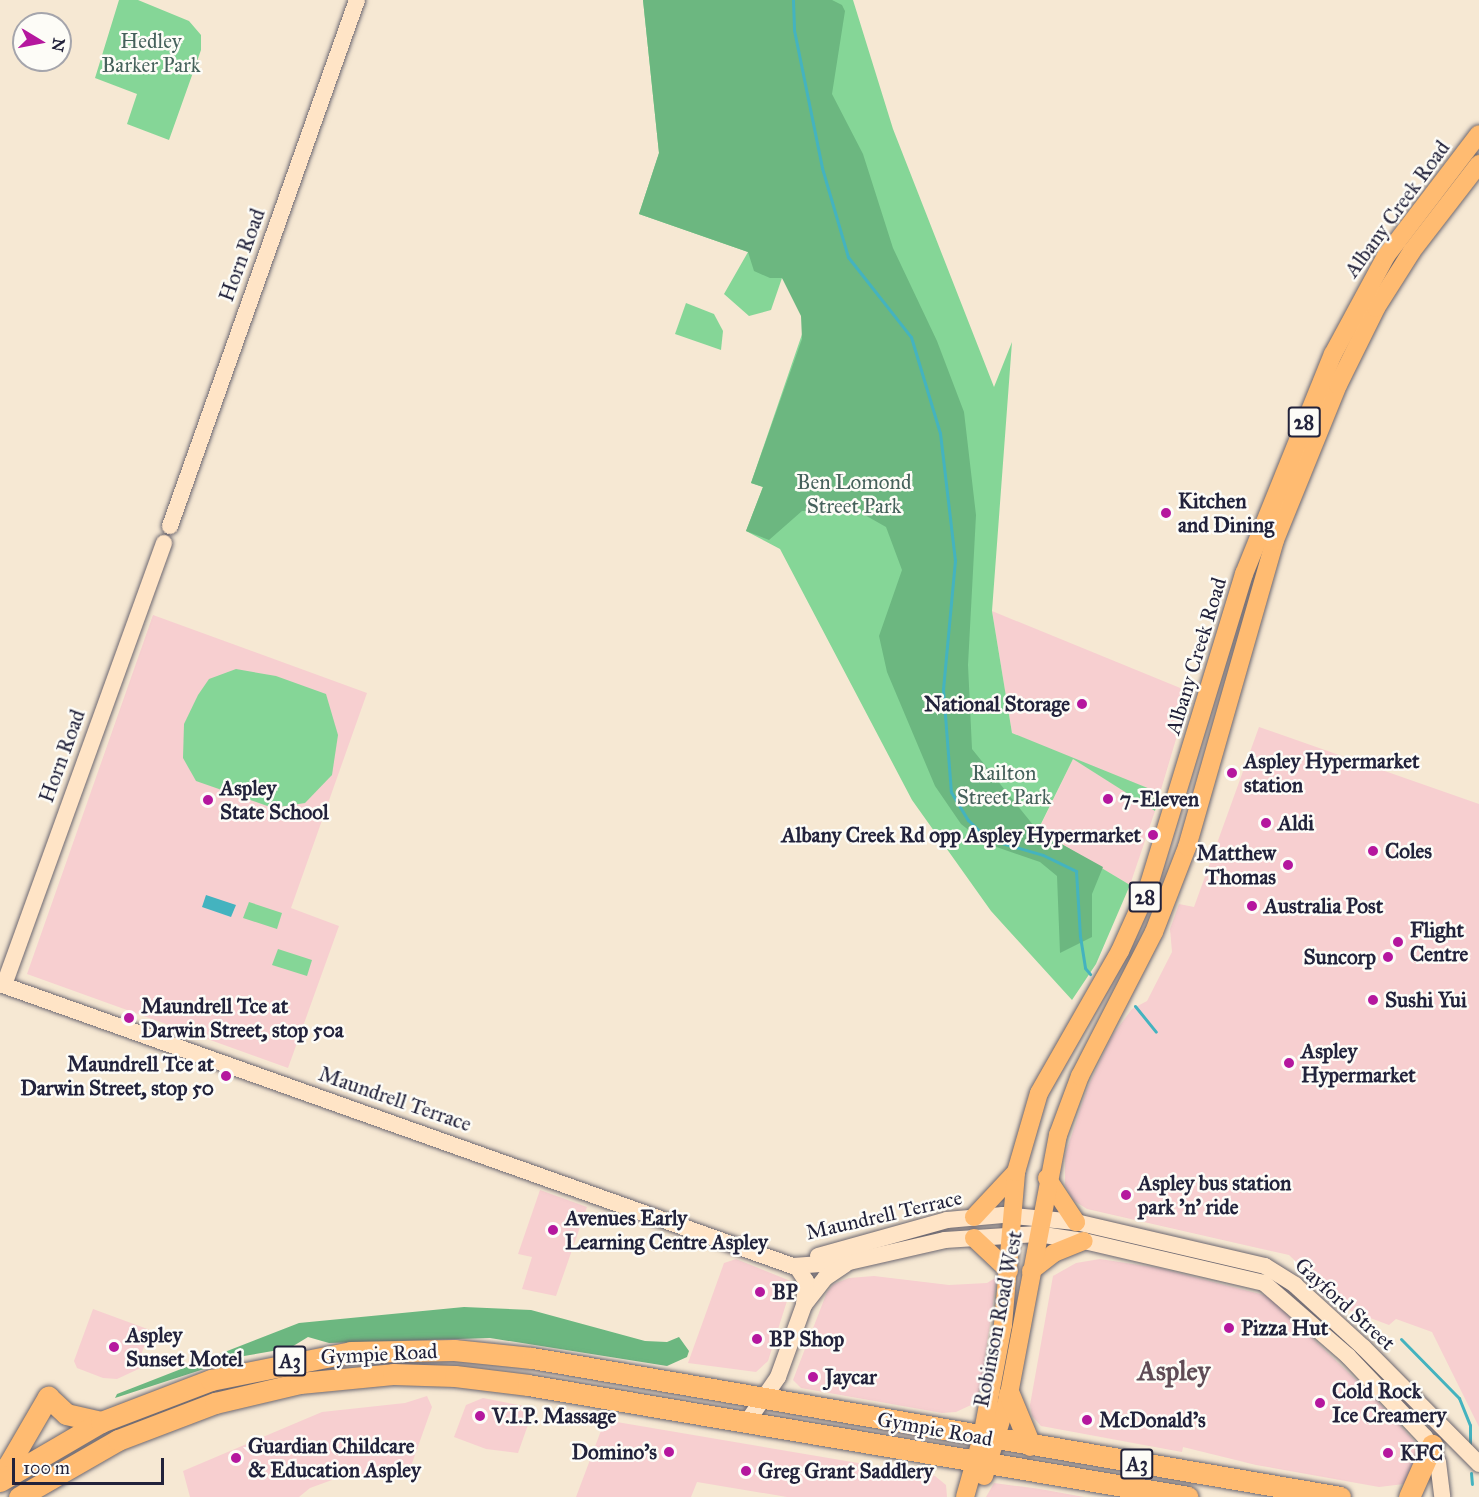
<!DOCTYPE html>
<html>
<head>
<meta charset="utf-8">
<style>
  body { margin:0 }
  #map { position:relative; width:1479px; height:1497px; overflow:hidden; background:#f6e8d3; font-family:"IM FELL Great Primer",serif }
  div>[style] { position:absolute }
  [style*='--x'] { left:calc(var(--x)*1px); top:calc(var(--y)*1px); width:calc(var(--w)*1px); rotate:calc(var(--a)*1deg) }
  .built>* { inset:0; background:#f7cfd0 }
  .green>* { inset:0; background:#85d697 }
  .forest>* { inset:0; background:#6cb780 }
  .water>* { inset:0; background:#44b3bf }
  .stream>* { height:3px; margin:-1.5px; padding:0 1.5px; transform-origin:1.5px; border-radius:1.5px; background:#44b3bf }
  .roads { filter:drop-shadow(0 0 2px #6c6770) drop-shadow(0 0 2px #6c6770) }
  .secondary>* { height:16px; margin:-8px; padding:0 8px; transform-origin:8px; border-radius:8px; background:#ffe4c6 }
  .primary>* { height:18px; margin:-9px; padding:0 9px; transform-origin:9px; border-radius:9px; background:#ffbb71 }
  .highway>* { height:21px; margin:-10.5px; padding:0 10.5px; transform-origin:10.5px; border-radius:10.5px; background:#ffbb71 }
  .dots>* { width:16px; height:16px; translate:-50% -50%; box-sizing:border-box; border:3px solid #fdfcf7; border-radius:50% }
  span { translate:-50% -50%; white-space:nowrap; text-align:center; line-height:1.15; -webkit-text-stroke:5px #fdfcf7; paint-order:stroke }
  .shield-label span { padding:2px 4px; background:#fdfcf7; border:2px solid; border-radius:4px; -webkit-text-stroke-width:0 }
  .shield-label { font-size:20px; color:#22223b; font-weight:700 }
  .park-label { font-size:21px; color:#45615b }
  .street-label { font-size:21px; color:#22223b }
  .poi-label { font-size:21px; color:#22223b; font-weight:700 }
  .left { translate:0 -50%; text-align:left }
  .right { translate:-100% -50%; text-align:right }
  .district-label { font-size:27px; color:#5f4b55; font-weight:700 }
  .north { position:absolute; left:12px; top:12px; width:60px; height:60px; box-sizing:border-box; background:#fdfcf7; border:2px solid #a5a5ac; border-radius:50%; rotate:100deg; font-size:16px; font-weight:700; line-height:24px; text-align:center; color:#22223b }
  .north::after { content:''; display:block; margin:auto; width:21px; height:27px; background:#b5179e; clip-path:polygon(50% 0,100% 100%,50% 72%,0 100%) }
  .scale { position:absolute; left:12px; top:1458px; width:152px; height:27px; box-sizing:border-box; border:3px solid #22223b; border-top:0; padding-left:8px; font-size:18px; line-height:21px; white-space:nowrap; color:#22223b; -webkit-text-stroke:4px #fdfcf7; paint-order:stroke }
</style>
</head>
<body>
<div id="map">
  <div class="built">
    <div style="clip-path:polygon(992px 611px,1190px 692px,1160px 793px,1077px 761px,1155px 811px,1130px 885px,1038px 831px,1073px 759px,1012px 733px)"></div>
    <div style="clip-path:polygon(153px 615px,367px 693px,291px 908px,339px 926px,288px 1068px,27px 974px)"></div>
    <div style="clip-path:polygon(1259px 727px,1479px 804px,1479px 1427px,1432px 1332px,1396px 1319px,1389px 1325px,1346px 1309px,1289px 1255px,1087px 1209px,1073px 1200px,1065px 1185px,1065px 1155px,1087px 1089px,1112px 1036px,1132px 1009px,1147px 1001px,1172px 952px,1170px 929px,1179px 904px,1194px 907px)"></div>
    <div style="clip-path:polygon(540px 1190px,587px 1207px,556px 1296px,522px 1289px,532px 1257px,518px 1254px)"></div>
    <div style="clip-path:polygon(736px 1259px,793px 1282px,768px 1361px,756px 1372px,688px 1363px,724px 1263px)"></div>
    <div style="clip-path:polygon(1100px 1259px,1159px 1268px,1268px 1296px,1371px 1394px,1418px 1445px,1418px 1453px,1404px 1484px,1379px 1487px,1256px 1465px,1183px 1447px,1182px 1452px,1041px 1426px,1032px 1416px,1030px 1405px,1053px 1276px,1076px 1263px)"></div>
    <div style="clip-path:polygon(874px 1276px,949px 1285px,987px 1283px,997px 1277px,980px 1390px,971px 1405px,956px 1412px,942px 1413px,801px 1388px,793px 1380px,827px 1292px,834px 1284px,849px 1278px)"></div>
    <div style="clip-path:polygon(93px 1309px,150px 1330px,141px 1355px,145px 1366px,117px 1379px,103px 1378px,77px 1368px,74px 1361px)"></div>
    <div style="clip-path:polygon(427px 1396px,432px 1407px,410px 1469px,332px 1480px,310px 1488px,299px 1497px,190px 1497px,183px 1471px,322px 1412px,405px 1403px)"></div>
    <div style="clip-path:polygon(483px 1398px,534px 1408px,518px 1453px,486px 1449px,454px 1437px,466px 1405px)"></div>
    <div style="clip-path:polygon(605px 1420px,935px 1476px,946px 1485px,947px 1497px,787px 1497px,697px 1482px,691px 1497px,576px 1497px)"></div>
    <div style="clip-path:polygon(994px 1483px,1040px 1489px,1084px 1497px,986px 1497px)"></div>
  </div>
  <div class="green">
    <div style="clip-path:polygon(119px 0,138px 0,189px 21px,201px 35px,201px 50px,169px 140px,127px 124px,137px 94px,95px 78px)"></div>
    <div style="clip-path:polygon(643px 0,853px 0,893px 129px,994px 387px,1012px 342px,992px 611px,1012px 733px,1160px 793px,1155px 811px,1073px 759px,1038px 830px,1130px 885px,1096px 964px,1072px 1000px,991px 911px,912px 800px,780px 549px,746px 531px,763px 487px,751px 483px,811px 308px,782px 278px,771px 310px,749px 316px,724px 294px,748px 252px,639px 214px,659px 153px)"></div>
    <div style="clip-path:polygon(686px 303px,714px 314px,723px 331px,721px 350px,675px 334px)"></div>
    <div style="clip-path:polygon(236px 669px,276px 676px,326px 694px,338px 735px,332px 775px,305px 803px,273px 808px,196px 781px,183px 758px,184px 724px,198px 695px,209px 679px)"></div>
    <div style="clip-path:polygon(249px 902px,282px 913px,277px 929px,243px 918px)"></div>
    <div style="clip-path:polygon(278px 949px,312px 960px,307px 976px,272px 965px)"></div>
  </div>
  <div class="forest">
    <div style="clip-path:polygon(643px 0,832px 0,842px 5px,845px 11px,832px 94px,863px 154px,893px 248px,937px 341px,964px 412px,976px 515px,968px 665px,972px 749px,1038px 831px,1103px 867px,1092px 894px,1092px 937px,1060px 953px,1057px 876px,1040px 862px,985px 843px,961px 824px,935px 786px,887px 672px,879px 636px,902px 570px,886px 527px,856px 510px,802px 511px,769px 540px,746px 531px,763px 487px,751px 483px,802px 339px,801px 316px,782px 278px,770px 278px,754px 271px,748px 252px,639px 214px,659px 153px)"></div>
    <div style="clip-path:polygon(464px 1307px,531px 1310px,645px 1341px,667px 1342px,679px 1337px,689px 1351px,687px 1357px,667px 1366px,490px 1338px,329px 1343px,308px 1337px,290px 1348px,244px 1356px,115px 1398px,117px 1394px,299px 1323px)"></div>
  </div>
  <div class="water">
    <div style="clip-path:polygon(206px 895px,236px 905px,231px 917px,202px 907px)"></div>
  </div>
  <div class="stream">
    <div style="--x:793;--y:0;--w:30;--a:88"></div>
    <div style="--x:794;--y:30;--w:141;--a:78.5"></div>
    <div style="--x:822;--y:168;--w:93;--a:73.7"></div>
    <div style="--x:848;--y:257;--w:102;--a:51.8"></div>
    <div style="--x:911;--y:337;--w:100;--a:73.2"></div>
    <div style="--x:940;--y:433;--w:128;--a:83.3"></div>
    <div style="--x:955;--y:560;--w:130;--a:95.3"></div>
    <div style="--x:943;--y:689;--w:103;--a:85.6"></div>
    <div style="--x:951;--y:792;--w:33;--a:59"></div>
    <div style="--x:968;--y:820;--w:28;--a:44"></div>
    <div style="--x:988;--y:839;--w:57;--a:16.2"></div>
    <div style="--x:1043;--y:855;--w:37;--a:26"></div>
    <div style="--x:1076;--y:871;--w:65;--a:86.5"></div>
    <div style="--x:1080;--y:936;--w:32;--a:81"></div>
    <div style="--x:1085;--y:968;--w:8;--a:50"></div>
    <div style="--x:1135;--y:1006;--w:33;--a:51"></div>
    <div style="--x:1401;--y:1339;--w:83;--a:45.5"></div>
    <div style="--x:1459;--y:1398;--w:29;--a:68"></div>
    <div style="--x:1470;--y:1425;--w:20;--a:90"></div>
    <div style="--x:1471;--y:1473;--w:11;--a:85"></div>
  </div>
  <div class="roads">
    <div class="secondary">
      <div style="--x:170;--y:526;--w:558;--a:-70.43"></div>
      <div style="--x:0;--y:984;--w:842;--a:19.58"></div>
      <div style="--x:793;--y:1266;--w:56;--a:-4.1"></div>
      <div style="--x:849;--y:1262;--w:98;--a:-12.9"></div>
      <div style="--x:945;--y:1240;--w:92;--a:-3.7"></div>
      <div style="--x:1037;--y:1234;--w:48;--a:8.5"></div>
      <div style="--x:1084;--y:1241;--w:185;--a:13.1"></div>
      <div style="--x:1264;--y:1283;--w:111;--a:41"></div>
      <div style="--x:1348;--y:1356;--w:112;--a:46.5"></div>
      <div style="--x:1425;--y:1437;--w:28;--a:63"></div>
      <div style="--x:1438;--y:1462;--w:35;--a:83"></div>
      <div style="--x:4;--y:985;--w:470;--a:-70.1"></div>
      <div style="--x:818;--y:1256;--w:134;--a:-15.6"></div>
      <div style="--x:947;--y:1220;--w:56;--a:-5.1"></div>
      <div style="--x:1003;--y:1215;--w:73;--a:5.5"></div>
      <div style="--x:1076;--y:1222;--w:194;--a:13.1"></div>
      <div style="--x:1265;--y:1266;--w:36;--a:32"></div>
      <div style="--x:1295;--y:1285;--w:92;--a:42.4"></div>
      <div style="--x:1363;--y:1347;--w:165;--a:45.2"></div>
      <div style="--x:804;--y:1305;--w:34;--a:-52"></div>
      <div style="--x:825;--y:1278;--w:25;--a:-34"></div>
      <div style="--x:747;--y:1422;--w:55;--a:-55.4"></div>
      <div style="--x:778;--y:1377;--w:77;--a:-70.1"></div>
      <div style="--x:804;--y:1305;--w:24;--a:-85"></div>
      <div style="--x:806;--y:1281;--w:17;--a:-123"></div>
    </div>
    <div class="primary">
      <div style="--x:1047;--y:1178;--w:53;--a:56.6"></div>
      <div style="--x:974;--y:1217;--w:62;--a:-47"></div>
      <div style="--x:974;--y:1238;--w:48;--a:43.3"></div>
      <div style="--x:1031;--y:1271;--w:29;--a:-38"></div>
      <div style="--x:1054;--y:1253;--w:32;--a:-22"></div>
      <div style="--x:984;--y:1476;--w:86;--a:-73"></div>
      <div style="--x:1009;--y:1394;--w:264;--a:-79.3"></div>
      <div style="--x:1058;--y:1135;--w:63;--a:-69.6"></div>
      <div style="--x:1080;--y:1076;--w:162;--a:-62.8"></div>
      <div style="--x:1154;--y:932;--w:91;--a:-68.8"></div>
      <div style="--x:1187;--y:847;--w:319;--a:-74"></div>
      <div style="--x:1275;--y:540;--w:167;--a:-67.9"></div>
      <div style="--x:1338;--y:385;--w:86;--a:-63.7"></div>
      <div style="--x:1376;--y:308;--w:67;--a:-57.7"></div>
      <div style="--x:1412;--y:251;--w:110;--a:-52.4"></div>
      <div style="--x:965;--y:1497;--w:62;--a:-74.2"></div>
      <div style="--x:982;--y:1437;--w:114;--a:-79.4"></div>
      <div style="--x:1003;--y:1325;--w:154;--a:-85.1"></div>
      <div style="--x:1016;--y:1172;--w:82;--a:-73.8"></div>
      <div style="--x:1039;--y:1093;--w:163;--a:-60.3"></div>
      <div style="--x:1120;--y:951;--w:66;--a:-65.8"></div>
      <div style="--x:1147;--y:891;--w:332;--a:-73"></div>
      <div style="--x:1244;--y:574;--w:237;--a:-68"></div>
      <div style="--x:1333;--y:354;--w:111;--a:-61.6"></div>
      <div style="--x:1386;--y:256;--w:153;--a:-52.7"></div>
    </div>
    <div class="highway">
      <div style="--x:1009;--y:1394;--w:55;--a:67.6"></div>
      <div style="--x:8;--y:1475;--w:11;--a:-85"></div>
      <div style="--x:9;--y:1464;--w:78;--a:-59.8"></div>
      <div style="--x:48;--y:1397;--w:25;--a:43"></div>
      <div style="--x:66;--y:1414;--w:36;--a:13"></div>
      <div style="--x:0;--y:1481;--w:117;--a:-30.3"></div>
      <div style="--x:101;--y:1422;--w:118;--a:-20.9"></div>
      <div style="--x:211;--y:1380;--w:143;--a:-11.3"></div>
      <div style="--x:351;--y:1352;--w:103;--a:-1.1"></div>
      <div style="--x:454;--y:1350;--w:78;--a:5.9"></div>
      <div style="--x:532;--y:1358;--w:820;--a:9.76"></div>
      <div style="--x:19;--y:1497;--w:114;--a:-29.9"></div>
      <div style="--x:118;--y:1440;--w:104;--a:-20.9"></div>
      <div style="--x:215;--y:1403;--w:87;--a:-13.2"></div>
      <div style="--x:300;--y:1383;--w:93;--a:-5.5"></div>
      <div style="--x:393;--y:1374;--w:62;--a:1.8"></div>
      <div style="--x:455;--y:1376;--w:74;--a:7"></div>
      <div style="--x:528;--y:1385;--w:669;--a:9.63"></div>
      <div style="--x:1409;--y:1497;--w:57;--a:-66.1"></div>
    </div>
  </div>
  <div class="dots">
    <div style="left:1166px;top:513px;background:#b5179e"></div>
    <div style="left:1082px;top:704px;background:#b5179e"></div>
    <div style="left:1232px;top:773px;background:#b5179e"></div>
    <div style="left:1108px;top:799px;background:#b5179e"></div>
    <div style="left:208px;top:800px;background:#b5179e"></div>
    <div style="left:1266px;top:823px;background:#b5179e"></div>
    <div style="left:1153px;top:835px;background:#b5179e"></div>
    <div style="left:1373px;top:851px;background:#b5179e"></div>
    <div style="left:1288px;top:865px;background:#b5179e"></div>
    <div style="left:1252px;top:906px;background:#b5179e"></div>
    <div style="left:1398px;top:942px;background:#b5179e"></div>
    <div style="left:1388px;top:957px;background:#b5179e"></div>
    <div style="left:1373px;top:1000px;background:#b5179e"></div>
    <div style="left:129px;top:1018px;background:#b5179e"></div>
    <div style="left:1289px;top:1063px;background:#b5179e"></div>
    <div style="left:226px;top:1076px;background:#b5179e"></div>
    <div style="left:1126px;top:1195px;background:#b5179e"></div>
    <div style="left:553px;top:1230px;background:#b5179e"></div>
    <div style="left:760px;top:1292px;background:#b5179e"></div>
    <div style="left:1229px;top:1328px;background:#b5179e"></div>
    <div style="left:757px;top:1339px;background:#b5179e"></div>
    <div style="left:114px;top:1347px;background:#b5179e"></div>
    <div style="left:813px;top:1377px;background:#b5179e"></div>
    <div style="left:1320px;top:1403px;background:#b5179e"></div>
    <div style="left:480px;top:1416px;background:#b5179e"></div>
    <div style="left:1087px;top:1420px;background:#b5179e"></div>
    <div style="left:669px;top:1452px;background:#b5179e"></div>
    <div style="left:1388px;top:1453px;background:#b5179e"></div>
    <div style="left:236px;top:1458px;background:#b5179e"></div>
    <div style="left:746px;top:1471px;background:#b5179e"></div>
  </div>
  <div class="shield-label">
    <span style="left:1304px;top:422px">28</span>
    <span style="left:1145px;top:897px">28</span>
    <span style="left:290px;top:1361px">A3</span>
    <span style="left:1137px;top:1464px">A3</span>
  </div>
  <div class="park-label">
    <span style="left:151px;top:53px">Hedley<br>Barker Park</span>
    <span style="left:854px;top:494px">Ben Lomond<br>Street Park</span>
    <span style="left:1004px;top:785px">Railton<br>Street Park</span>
  </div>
  <div class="street-label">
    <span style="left:1397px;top:209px;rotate:-54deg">Albany Creek Road</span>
    <span style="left:242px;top:255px;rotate:-70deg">Horn Road</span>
    <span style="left:1196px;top:656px;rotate:-73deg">Albany Creek Road</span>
    <span style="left:62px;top:756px;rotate:-70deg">Horn Road</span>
    <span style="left:395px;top:1099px;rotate:19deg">Maundrell Terrace</span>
    <span style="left:884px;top:1215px;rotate:-13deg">Maundrell Terrace</span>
    <span style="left:1345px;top:1304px;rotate:42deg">Gayford Street</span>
    <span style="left:998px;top:1319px;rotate:-79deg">Robinson Road West</span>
    <span style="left:379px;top:1354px;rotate:-3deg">Gympie Road</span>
    <span style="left:935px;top:1429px;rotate:10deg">Gympie Road</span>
  </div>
  <div class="poi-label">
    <span class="left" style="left:1178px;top:513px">Kitchen<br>and Dining</span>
    <span class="right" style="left:1070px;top:704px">National Storage</span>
    <span class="left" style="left:1244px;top:773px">Aspley Hypermarket<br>station</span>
    <span class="left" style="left:220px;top:800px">Aspley<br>State School</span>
    <span class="left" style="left:1120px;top:799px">7-Eleven</span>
    <span class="left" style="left:1278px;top:823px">Aldi</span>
    <span class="right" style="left:1141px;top:835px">Albany Creek Rd opp Aspley Hypermarket</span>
    <span class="left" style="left:1385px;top:851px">Coles</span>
    <span class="right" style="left:1276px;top:865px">Matthew<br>Thomas</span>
    <span class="left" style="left:1264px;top:906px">Australia Post</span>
    <span class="left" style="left:1410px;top:942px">Flight<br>Centre</span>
    <span class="right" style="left:1376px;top:957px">Suncorp</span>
    <span class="left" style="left:1385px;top:1000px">Sushi Yui</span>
    <span class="left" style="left:141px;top:1018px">Maundrell Tce at<br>Darwin Street, stop 50a</span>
    <span class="left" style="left:1301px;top:1063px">Aspley<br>Hypermarket</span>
    <span class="right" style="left:214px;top:1076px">Maundrell Tce at<br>Darwin Street, stop 50</span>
    <span class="left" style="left:1138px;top:1195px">Aspley bus station<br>park 'n' ride</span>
    <span class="left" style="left:565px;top:1230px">Avenues Early<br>Learning Centre Aspley</span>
    <span class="left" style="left:772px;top:1292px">BP</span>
    <span class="left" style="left:1241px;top:1328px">Pizza Hut</span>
    <span class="left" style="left:126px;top:1347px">Aspley<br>Sunset Motel</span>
    <span class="left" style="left:769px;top:1339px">BP Shop</span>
    <span class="left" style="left:825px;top:1377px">Jaycar</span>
    <span class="left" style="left:1332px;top:1403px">Cold Rock<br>Ice Creamery</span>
    <span class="left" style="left:492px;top:1416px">V.I.P. Massage</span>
    <span class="left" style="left:1099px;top:1420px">McDonald's</span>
    <span class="left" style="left:248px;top:1458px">Guardian Childcare<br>&amp; Education Aspley</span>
    <span class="right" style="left:657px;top:1452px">Domino's</span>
    <span class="left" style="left:1400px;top:1453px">KFC</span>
    <span class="left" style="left:758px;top:1471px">Greg Grant Saddlery</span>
  </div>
  <div class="district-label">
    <span style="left:1174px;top:1371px">Aspley</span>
  </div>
  <div class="north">N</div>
  <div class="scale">100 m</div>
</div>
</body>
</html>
